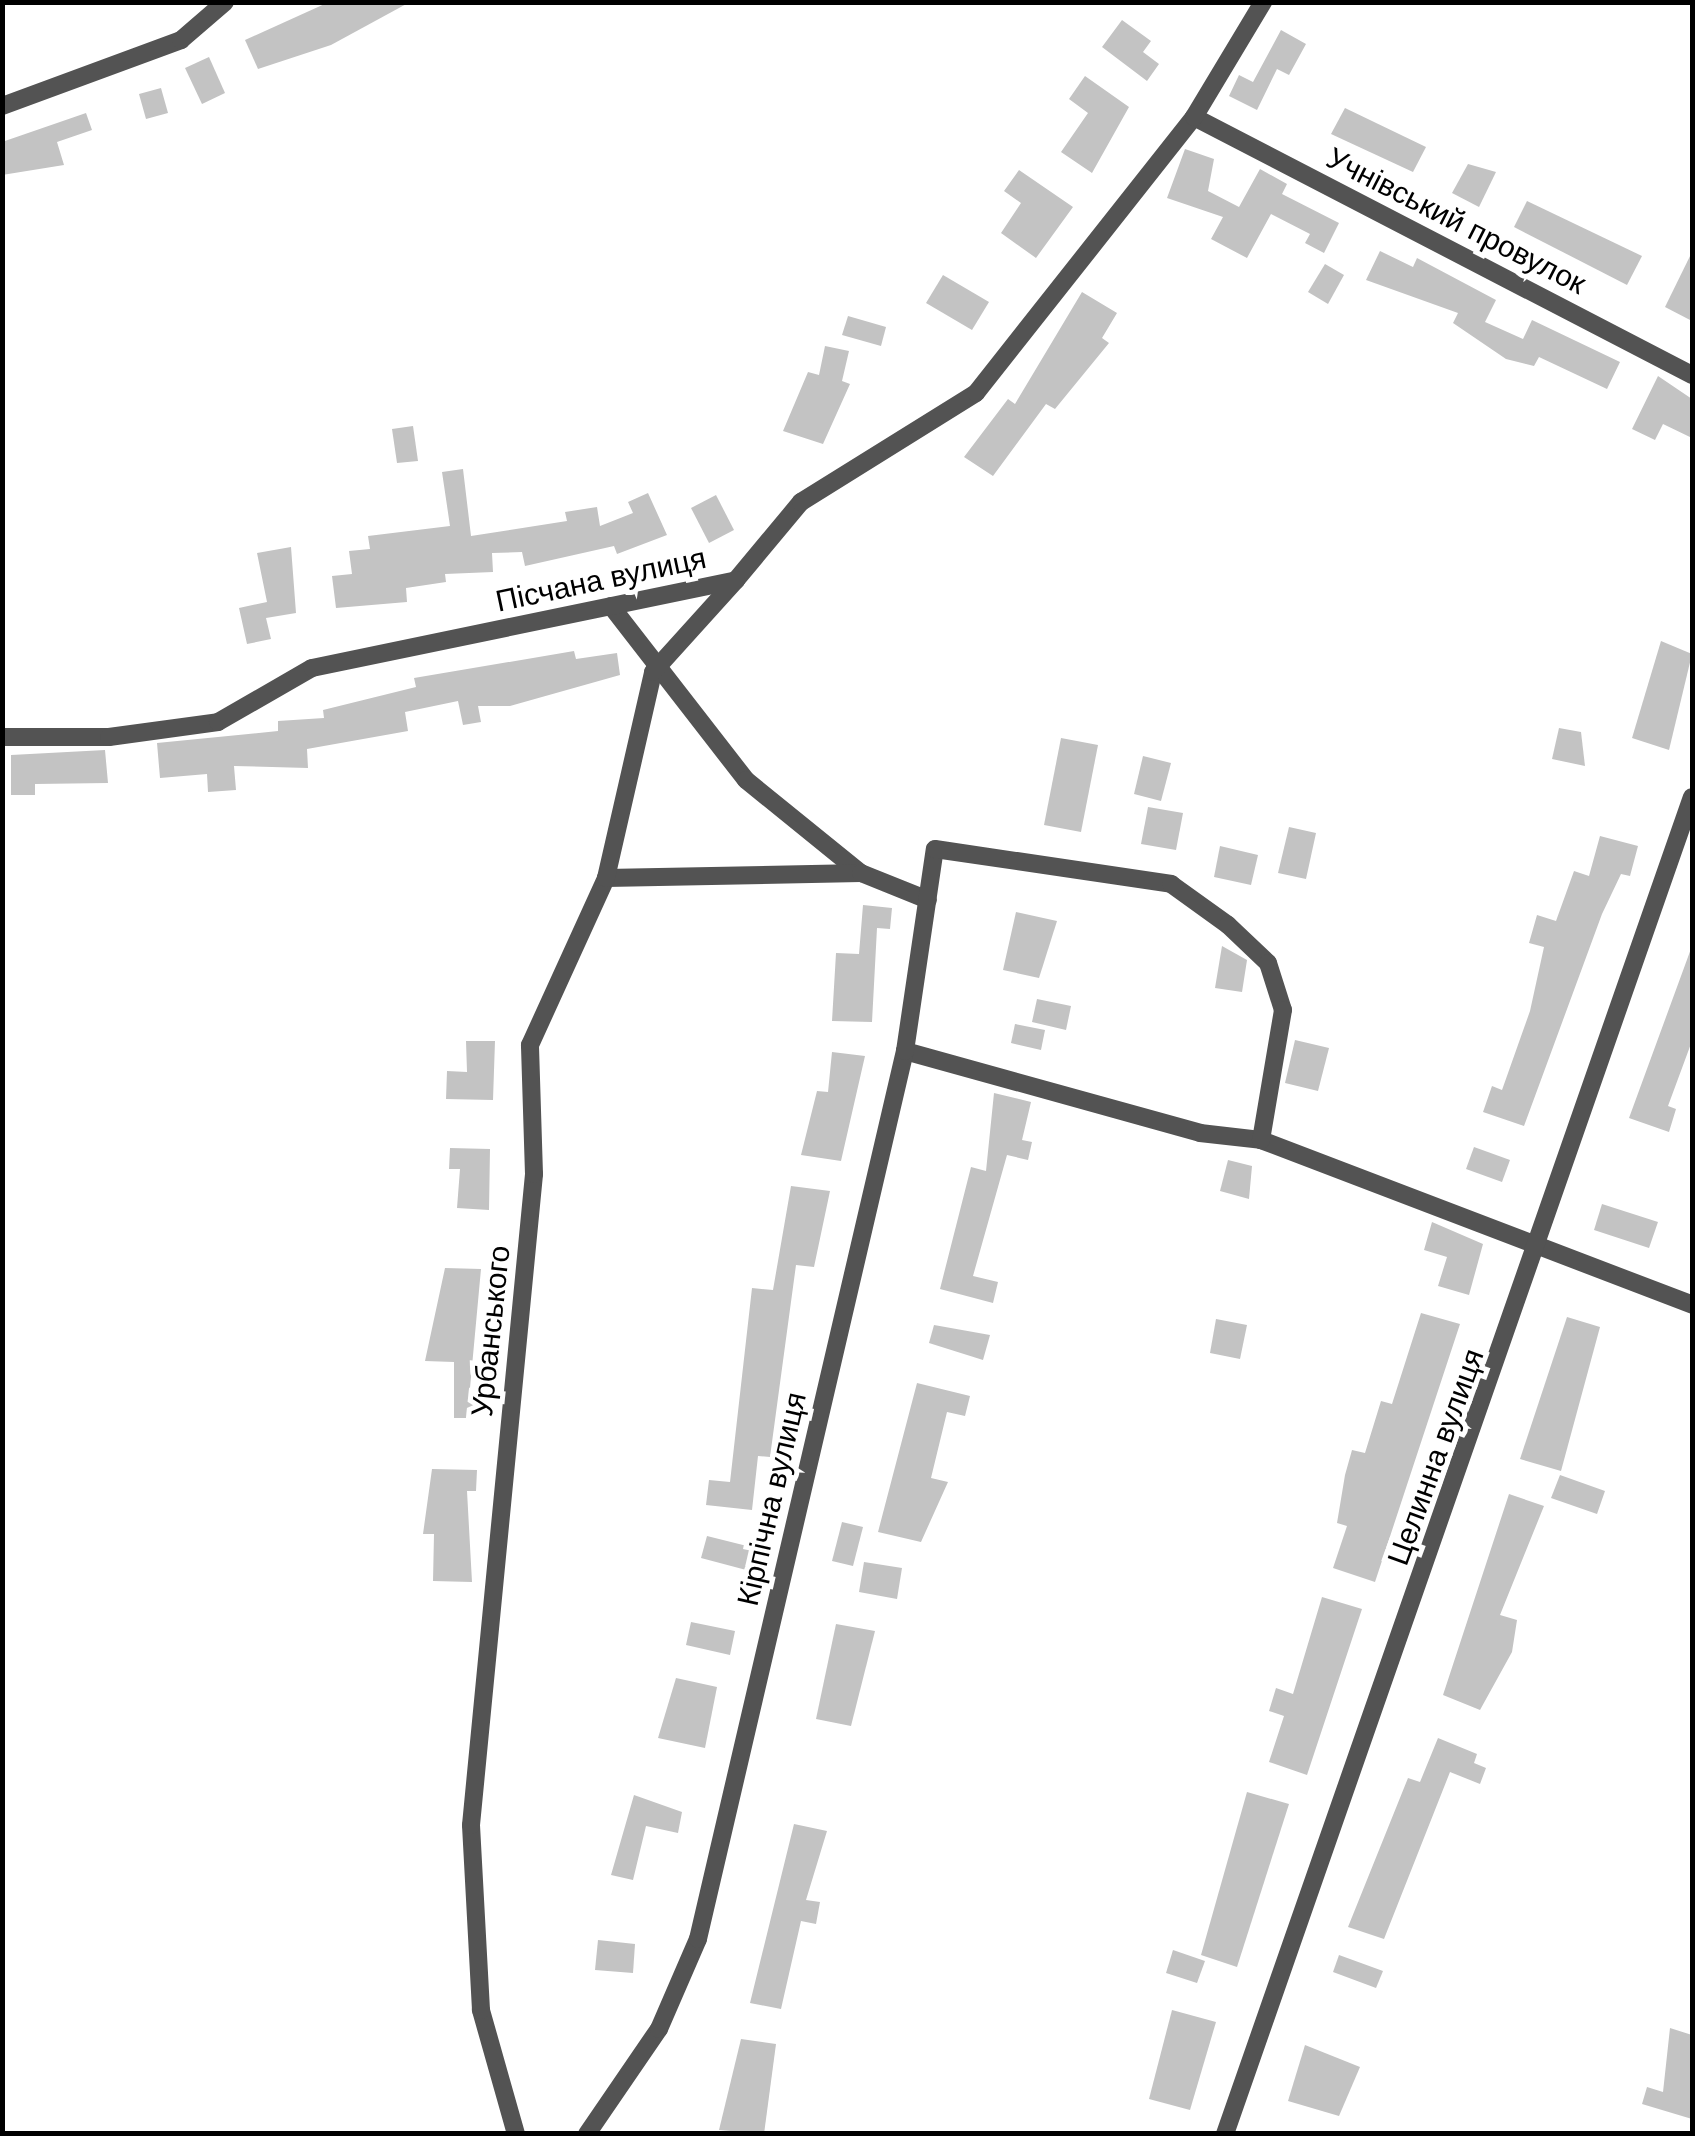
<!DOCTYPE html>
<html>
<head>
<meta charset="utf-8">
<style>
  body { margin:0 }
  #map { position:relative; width:1695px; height:2136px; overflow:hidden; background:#fff; font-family:Arial,sans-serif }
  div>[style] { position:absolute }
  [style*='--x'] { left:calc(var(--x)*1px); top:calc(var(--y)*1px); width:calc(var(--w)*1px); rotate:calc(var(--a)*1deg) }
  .building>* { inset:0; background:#c3c3c3 }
  .street>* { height:18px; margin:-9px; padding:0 9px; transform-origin:9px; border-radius:9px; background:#535353 }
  span { translate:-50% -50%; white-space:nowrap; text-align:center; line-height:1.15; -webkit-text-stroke:10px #fff; paint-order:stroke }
  .street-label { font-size:30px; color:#000 }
  .frame { position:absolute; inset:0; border:5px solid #000; pointer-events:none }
</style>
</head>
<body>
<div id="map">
  <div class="building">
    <div style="clip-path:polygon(329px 2px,410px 2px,331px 45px,258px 69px,245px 40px)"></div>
    <div style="clip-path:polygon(1122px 20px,1151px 41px,1143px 52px,1159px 64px,1147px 81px,1102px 47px)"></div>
    <div style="clip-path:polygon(1281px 30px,1306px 44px,1289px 75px,1277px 69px,1257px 110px,1229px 96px,1239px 75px,1253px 82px)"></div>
    <div style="clip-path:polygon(209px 57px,225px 93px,202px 104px,185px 68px)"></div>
    <div style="clip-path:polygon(1085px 76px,1129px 107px,1092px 173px,1061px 152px,1088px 113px,1069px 99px)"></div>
    <div style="clip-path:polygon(161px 88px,168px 113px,146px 119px,139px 94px)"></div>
    <div style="clip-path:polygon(1345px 108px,1426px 147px,1413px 172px,1331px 134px)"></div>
    <div style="clip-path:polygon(86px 113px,92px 130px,57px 142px,64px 165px,2px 175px,2px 142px)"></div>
    <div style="clip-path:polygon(1185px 149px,1214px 159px,1208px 191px,1239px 207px,1260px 169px,1287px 184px,1282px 194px,1339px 223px,1324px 253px,1305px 243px,1310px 234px,1271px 214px,1247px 258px,1211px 239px,1223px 217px,1167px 198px)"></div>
    <div style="clip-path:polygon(1468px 164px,1496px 172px,1479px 207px,1452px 193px)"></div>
    <div style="clip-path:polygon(1019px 170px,1073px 207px,1036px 258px,1001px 233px,1021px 203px,1004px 191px)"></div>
    <div style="clip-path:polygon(1527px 201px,1642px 256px,1627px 285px,1514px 227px)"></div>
    <div style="clip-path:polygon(1380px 251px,1413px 267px,1417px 258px,1496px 300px,1485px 322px,1523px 339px,1532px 320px,1620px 362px,1607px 389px,1539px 357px,1534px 366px,1506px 359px,1453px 323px,1458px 313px,1366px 280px)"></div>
    <div style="clip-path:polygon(1692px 252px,1692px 321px,1665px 307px)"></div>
    <div style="clip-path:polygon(1325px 264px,1344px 275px,1328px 304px,1308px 292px)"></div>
    <div style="clip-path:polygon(943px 275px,989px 302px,972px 330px,926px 303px)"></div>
    <div style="clip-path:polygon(1082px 292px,1117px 313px,1102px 338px,1109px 343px,1055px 409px,1046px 404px,993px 476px,964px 457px,1008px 399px,1015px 404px)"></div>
    <div style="clip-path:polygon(848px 316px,886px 327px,881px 346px,842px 335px)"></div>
    <div style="clip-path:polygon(825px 346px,849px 351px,842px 381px,850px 384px,823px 444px,783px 431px,808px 372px,819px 375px)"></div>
    <div style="clip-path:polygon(1658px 376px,1692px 399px,1692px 438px,1663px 424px,1655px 440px,1632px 429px)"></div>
    <div style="clip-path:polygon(413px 426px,418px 461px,397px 463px,392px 429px)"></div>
    <div style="clip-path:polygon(463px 469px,471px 536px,567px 521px,565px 512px,597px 507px,600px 526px,633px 513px,628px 502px,648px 493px,667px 535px,617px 554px,614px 546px,525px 566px,522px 552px,492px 553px,493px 572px,445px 574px,446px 582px,406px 588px,407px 602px,336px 608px,332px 576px,352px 574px,349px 551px,370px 549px,368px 536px,450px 526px,442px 472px)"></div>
    <div style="clip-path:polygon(716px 495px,734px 530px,709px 543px,691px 508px)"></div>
    <div style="clip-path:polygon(291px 547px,296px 613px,266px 618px,271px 639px,247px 644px,239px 608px,267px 602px,257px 553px)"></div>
    <div style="clip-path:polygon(1661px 641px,1692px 654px,1669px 750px,1632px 738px)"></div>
    <div style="clip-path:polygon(574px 651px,576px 659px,617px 653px,620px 675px,510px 706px,478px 706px,481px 722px,463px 725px,458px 701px,405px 712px,408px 731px,307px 749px,308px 768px,234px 766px,236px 790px,208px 792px,207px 774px,160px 778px,157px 743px,278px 731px,278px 721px,324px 718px,323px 710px,416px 687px,414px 678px)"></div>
    <div style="clip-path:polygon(1559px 728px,1581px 732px,1585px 766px,1552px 759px)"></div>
    <div style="clip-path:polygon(1061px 738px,1098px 745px,1081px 832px,1044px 825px)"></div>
    <div style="clip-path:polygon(105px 750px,108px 783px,35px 784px,35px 795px,11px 795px,11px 755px)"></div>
    <div style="clip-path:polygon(1143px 756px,1171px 763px,1161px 801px,1134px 794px)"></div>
    <div style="clip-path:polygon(1148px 807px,1183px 813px,1176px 850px,1141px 844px)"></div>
    <div style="clip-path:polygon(1289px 827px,1316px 833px,1306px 879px,1278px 873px)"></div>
    <div style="clip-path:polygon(1600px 836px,1638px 846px,1630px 876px,1621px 874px,1602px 914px,1524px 1126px,1483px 1112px,1492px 1086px,1502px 1090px,1530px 1011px,1544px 947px,1529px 943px,1537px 915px,1556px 921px,1574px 871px,1589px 876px)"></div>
    <div style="clip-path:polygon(1220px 846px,1258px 855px,1251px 885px,1214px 877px)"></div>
    <div style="clip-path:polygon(863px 905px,892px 908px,890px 929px,877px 928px,872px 1022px,832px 1021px,836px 953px,859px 954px)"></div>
    <div style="clip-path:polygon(1016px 912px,1057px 921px,1039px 978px,1003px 970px)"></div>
    <div style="clip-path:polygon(1222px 946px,1247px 960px,1242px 992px,1215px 988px)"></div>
    <div style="clip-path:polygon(1692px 946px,1692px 1041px,1668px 1106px,1676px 1109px,1669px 1132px,1629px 1118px)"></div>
    <div style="clip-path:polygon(1037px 999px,1071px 1006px,1066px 1030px,1032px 1022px)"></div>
    <div style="clip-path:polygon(1015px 1024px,1045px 1030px,1041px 1050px,1011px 1043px)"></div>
    <div style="clip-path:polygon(1295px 1040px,1329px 1048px,1318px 1091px,1285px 1083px)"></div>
    <div style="clip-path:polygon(466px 1041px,495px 1041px,493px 1100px,446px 1099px,447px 1071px,467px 1072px)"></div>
    <div style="clip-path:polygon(832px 1052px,865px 1056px,841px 1161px,801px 1155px,817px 1091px,828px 1092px)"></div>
    <div style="clip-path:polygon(994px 1093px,1031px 1102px,1022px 1140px,1032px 1142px,1028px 1160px,1007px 1155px,973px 1276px,998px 1282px,993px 1303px,940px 1289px,971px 1167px,986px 1171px)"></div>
    <div style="clip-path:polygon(1474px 1147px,1510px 1160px,1502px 1182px,1466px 1169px)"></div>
    <div style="clip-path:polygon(450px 1148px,490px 1149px,489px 1210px,457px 1208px,460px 1169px,449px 1169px)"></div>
    <div style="clip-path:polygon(1228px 1160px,1252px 1166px,1249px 1199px,1220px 1191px)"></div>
    <div style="clip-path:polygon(791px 1186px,830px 1191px,814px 1267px,796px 1265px,770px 1457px,758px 1456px,752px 1510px,706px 1505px,709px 1480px,730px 1482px,752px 1288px,773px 1290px)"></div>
    <div style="clip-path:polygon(1602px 1204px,1658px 1222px,1649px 1248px,1594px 1230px)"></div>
    <div style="clip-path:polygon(1432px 1222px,1483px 1244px,1469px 1295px,1438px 1286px,1447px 1257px,1424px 1250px)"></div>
    <div style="clip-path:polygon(445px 1268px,481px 1269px,470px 1388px,476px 1418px,454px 1418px,454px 1362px,425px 1361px)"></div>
    <div style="clip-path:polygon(1421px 1313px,1460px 1324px,1375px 1582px,1333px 1568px,1347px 1526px,1337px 1523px,1345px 1475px,1352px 1450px,1365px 1453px,1381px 1401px,1392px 1404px)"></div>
    <div style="clip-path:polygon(1567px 1317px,1600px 1327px,1561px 1471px,1520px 1459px)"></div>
    <div style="clip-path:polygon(1216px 1319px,1247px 1325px,1240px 1359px,1210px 1353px)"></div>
    <div style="clip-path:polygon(934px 1325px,990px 1335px,983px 1360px,929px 1343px)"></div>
    <div style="clip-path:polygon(917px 1383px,970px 1396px,965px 1416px,947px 1412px,931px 1478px,948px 1482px,921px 1542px,878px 1532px)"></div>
    <div style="clip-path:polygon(432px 1469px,477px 1470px,476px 1491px,467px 1491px,472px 1582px,433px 1581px,434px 1534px,423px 1534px)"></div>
    <div style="clip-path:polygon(1560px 1475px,1605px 1491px,1597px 1514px,1551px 1498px)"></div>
    <div style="clip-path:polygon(1509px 1494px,1544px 1506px,1500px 1615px,1517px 1620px,1512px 1652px,1480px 1710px,1443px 1695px)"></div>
    <div style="clip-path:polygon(842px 1522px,863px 1527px,853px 1566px,832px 1561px)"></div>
    <div style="clip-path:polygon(707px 1536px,755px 1548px,750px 1571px,701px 1558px)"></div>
    <div style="clip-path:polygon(864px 1562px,902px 1568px,897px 1599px,859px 1592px)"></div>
    <div style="clip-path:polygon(1322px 1597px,1362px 1609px,1307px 1775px,1269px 1762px,1284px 1716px,1269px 1711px,1276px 1688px,1293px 1694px)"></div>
    <div style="clip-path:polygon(691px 1622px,735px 1631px,730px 1655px,686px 1645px)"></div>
    <div style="clip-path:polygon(836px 1624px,875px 1631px,851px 1726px,816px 1719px)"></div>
    <div style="clip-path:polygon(676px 1678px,717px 1687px,705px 1748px,658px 1738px)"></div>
    <div style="clip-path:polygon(1438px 1738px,1477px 1754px,1474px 1763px,1486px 1768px,1480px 1784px,1450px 1772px,1384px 1939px,1348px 1927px,1408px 1778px,1420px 1782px)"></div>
    <div style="clip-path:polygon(1247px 1792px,1289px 1804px,1237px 1967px,1201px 1955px)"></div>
    <div style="clip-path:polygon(634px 1795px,682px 1812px,678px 1833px,646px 1826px,633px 1880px,611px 1875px)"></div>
    <div style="clip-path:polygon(794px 1824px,827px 1831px,806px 1900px,820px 1902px,816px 1924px,801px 1921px,781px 2009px,750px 2003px)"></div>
    <div style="clip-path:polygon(598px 1940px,635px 1944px,633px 1973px,595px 1970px)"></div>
    <div style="clip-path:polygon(1173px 1950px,1205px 1961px,1197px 1983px,1166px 1973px)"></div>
    <div style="clip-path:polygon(1339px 1955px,1383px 1971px,1376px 1988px,1333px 1972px)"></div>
    <div style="clip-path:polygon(1172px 2010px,1216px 2022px,1190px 2110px,1149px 2099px)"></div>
    <div style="clip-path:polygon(1670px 2028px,1692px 2035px,1692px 2119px,1642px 2104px,1647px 2087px,1663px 2092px)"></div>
    <div style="clip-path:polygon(741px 2039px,776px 2044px,764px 2134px,719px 2130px)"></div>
    <div style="clip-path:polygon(1305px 2045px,1360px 2067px,1339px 2116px,1288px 2101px)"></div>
  </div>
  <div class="street">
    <div style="--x:2;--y:106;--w:191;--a:-20.2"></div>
    <div style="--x:181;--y:40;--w:58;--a:-40.8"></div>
    <div style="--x:1194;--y:117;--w:561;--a:27.39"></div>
    <div style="--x:611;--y:606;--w:220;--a:52.2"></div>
    <div style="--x:746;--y:780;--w:148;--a:39"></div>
    <div style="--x:2;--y:737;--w:107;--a:0"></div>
    <div style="--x:109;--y:737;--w:110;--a:-7.8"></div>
    <div style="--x:218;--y:722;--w:108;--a:-29.9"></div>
    <div style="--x:312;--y:668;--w:433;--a:-11.7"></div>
    <div style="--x:736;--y:580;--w:102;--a:-50.2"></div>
    <div style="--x:801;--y:502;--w:206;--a:-31.9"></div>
    <div style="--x:976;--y:393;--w:352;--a:-51.7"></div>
    <div style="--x:1194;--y:117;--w:134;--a:-59"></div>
    <div style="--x:606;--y:878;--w:255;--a:-1.1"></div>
    <div style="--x:861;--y:873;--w:72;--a:21.9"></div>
    <div style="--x:905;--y:1051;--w:306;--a:15.5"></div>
    <div style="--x:1200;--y:1133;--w:61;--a:6.5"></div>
    <div style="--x:1261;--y:1140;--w:462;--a:20.9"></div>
    <div style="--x:516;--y:2134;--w:129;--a:-105.8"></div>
    <div style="--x:481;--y:2010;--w:185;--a:-93.1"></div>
    <div style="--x:471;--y:1825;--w:654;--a:-84.47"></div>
    <div style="--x:534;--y:1174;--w:129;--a:-91.8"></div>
    <div style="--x:530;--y:1045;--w:183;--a:-65.5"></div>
    <div style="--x:606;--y:878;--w:211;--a:-77.1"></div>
    <div style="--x:653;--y:672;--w:124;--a:-47.9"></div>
    <div style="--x:587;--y:2134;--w:127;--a:-55.6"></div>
    <div style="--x:659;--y:2029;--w:98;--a:-66.6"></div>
    <div style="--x:698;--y:1939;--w:912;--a:-76.88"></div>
    <div style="--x:905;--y:1051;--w:204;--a:-81.6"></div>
    <div style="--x:935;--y:849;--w:239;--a:8.4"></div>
    <div style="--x:1171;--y:884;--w:70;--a:35.7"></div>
    <div style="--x:1228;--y:925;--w:55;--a:43.5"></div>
    <div style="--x:1268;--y:963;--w:49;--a:72.3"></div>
    <div style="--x:1283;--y:1010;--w:132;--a:99.6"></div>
    <div style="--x:1225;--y:2134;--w:1416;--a:-70.75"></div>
  </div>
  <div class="street-label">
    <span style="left:1456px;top:221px;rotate:27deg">Учнівський провулок</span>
    <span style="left:601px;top:580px;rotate:-12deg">Пiсчана вулиця</span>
    <span style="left:491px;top:1331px;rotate:-84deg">Урбанського</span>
    <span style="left:1436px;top:1457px;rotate:-70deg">Целинна вулиця</span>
    <span style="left:772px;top:1499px;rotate:-77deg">Кiрпiчна вулиця</span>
  </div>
  <div class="frame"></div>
</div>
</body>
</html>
